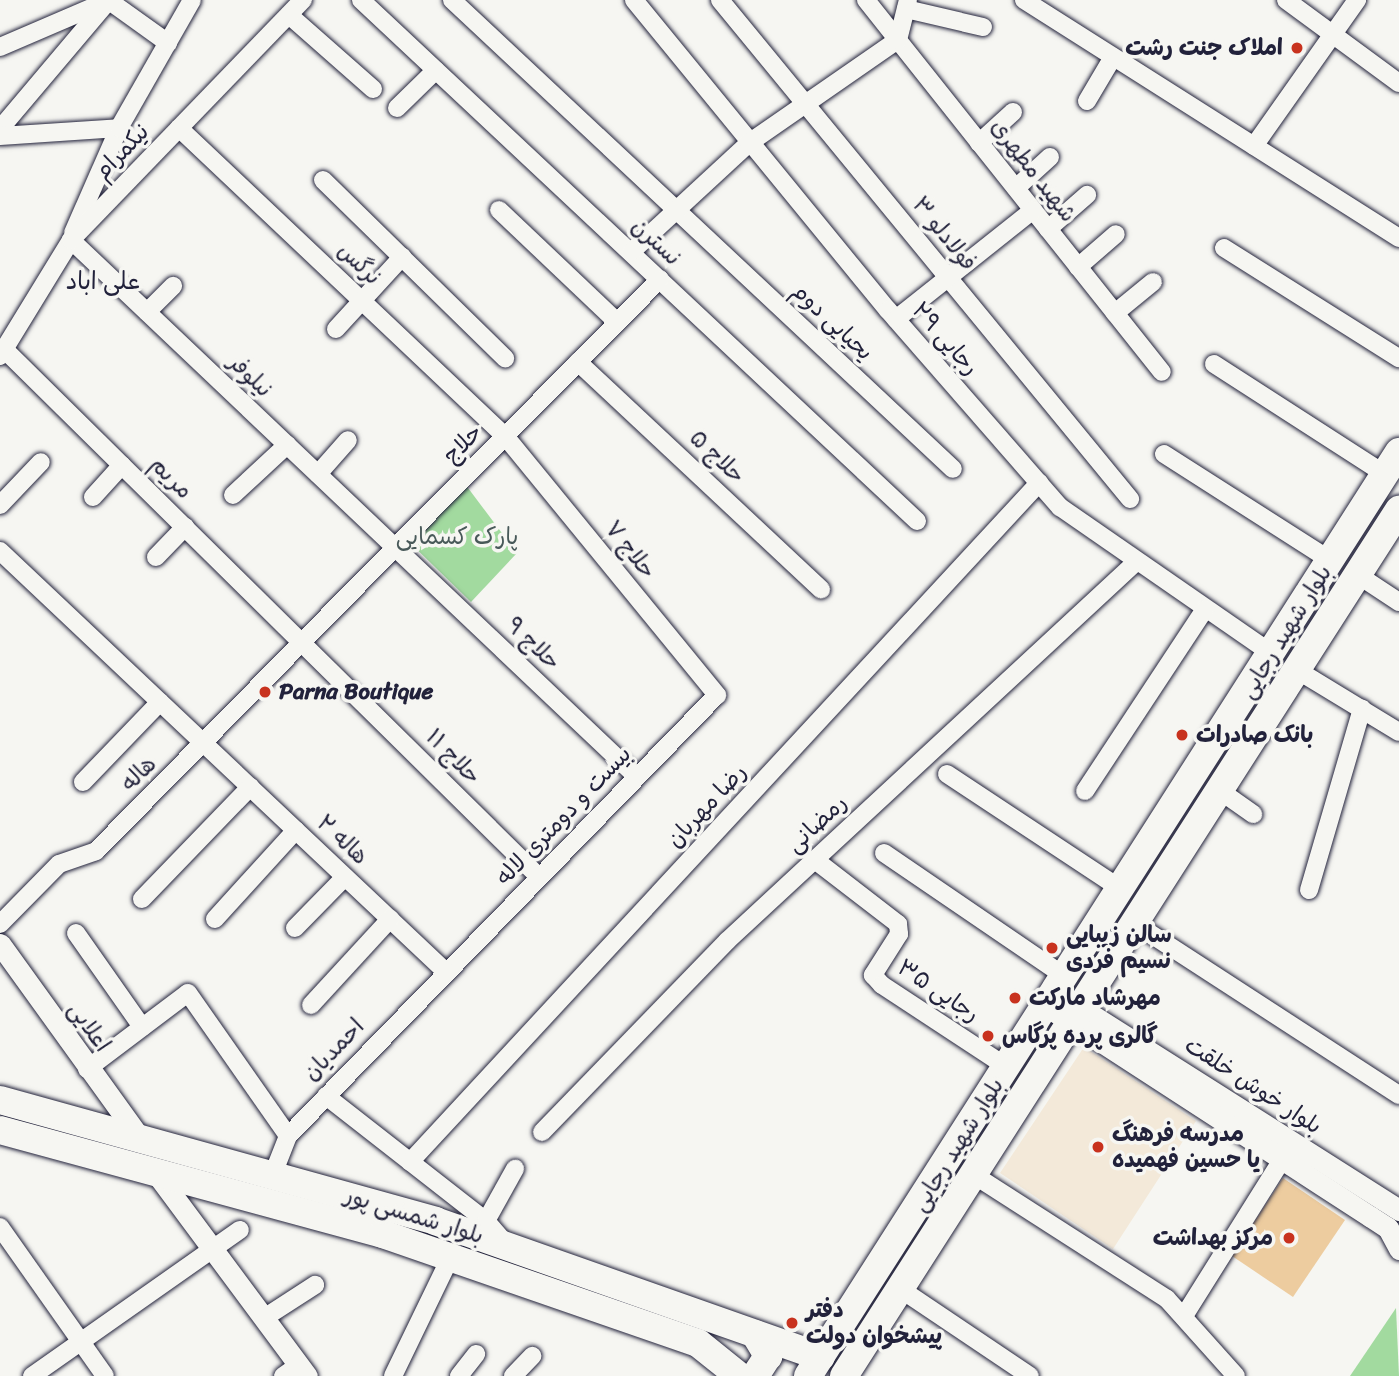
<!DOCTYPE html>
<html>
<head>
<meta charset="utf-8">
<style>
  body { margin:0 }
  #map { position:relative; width:1399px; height:1376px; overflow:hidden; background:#f6f6f2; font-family:Sriracha,"Playpen Sans Arabic",sans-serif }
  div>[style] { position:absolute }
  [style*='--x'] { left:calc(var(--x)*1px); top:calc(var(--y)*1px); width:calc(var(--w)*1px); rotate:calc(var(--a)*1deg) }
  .built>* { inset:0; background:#f3e9d9 }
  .green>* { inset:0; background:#a2da9f }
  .building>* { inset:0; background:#edcc9f }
  .roads { filter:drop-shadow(0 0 2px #22223b) drop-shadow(0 0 2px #22223b) }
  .minor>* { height:18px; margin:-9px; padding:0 9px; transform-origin:9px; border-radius:9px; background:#f6f6f2 }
  .tertiary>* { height:21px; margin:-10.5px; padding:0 10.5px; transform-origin:10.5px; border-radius:10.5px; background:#f6f6f2 }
  .primary>* { height:28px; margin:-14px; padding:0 14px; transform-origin:14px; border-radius:14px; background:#f6f6f2 }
  .dots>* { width:19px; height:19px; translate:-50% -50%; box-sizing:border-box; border:4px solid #f6f6f2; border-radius:50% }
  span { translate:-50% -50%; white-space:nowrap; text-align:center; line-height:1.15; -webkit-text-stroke:7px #f6f6f2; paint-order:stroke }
  .poi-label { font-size:23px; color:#22223b; font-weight:700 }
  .right { translate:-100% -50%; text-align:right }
  .left { translate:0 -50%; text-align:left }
  .street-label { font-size:23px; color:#22223b }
  .park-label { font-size:23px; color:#485959 }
  .neighbourhood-label { font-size:24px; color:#22223b }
</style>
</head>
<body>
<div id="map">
  <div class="built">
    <div style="clip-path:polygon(1084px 1047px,1196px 1121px,1113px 1249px,1000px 1173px)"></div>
  </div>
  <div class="green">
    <div style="clip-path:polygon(462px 480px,517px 553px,471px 602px,405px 538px)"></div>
    <div style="clip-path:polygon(1396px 1308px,1399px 1376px,1350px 1376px)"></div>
  </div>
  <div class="building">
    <div style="clip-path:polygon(1283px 1178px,1345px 1220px,1293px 1297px,1232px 1256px)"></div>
  </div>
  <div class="roads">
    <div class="minor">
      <div style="--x:108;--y:0;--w:74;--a:35.6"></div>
      <div style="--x:361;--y:0;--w:762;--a:43.14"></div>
      <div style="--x:452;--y:0;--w:686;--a:43.11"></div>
      <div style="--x:634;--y:0;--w:401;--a:50.7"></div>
      <div style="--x:888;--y:310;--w:262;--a:48.9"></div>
      <div style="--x:1060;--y:507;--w:258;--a:34.7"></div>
      <div style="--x:720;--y:0;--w:646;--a:50.59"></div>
      <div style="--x:866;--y:0;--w:475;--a:51.5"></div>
      <div style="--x:1024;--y:0;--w:444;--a:32.4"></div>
      <div style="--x:1286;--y:0;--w:140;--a:36.3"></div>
      <div style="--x:906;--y:9;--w:79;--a:13.2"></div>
      <div style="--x:289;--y:15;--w:112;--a:41.4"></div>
      <div style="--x:0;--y:47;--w:114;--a:-23.2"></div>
      <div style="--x:1087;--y:101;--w:51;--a:-59.4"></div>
      <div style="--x:397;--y:108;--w:54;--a:-44.3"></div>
      <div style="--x:179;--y:128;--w:448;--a:43.4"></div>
      <div style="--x:505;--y:436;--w:335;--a:50.7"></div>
      <div style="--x:717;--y:695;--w:615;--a:134.21"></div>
      <div style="--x:288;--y:1136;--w:41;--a:111.5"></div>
      <div style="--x:0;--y:129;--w:169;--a:-49.8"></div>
      <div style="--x:0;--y:136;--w:119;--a:-3.8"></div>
      <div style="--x:979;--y:143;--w:46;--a:-42.4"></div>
      <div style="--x:1254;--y:146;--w:179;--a:-54.8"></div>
      <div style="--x:323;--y:180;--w:255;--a:44.4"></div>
      <div style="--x:1016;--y:188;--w:46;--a:-42.4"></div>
      <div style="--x:499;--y:210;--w:163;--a:43.5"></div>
      <div style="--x:1048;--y:229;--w:52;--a:-41.1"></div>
      <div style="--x:73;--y:233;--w:115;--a:-66.3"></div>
      <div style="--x:119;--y:128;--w:147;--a:-60.3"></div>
      <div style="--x:71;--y:240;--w:780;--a:43.49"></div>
      <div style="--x:1224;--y:248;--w:207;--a:32.2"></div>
      <div style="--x:631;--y:252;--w:161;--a:-42.7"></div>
      <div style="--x:749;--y:143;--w:181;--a:-34.7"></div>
      <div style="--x:898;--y:40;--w:41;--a:-76"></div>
      <div style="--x:1078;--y:267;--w:50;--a:-41"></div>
      <div style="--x:147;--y:312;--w:37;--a:-45"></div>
      <div style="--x:1115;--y:313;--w:49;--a:-39.2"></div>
      <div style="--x:896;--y:319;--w:175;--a:-38.5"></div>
      <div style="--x:336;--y:329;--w:98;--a:-47.5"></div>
      <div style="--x:4;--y:349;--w:752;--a:44.62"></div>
      <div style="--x:0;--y:356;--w:136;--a:-58.5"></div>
      <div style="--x:71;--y:240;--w:334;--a:-46"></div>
      <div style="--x:578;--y:362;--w:333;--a:43.1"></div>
      <div style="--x:1214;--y:364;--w:203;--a:32.8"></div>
      <div style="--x:1164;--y:454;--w:198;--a:32.6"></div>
      <div style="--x:318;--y:474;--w:45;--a:-48.6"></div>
      <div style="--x:233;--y:495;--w:74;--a:-42.8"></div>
      <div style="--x:93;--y:497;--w:43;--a:-47.8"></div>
      <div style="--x:0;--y:505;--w:59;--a:-46.4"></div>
      <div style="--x:0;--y:551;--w:613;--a:43.35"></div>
      <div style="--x:156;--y:557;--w:42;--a:-46"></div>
      <div style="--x:1358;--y:575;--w:49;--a:33.4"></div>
      <div style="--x:1297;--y:670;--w:119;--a:31.3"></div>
      <div style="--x:947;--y:774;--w:209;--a:33.5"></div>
      <div style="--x:83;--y:782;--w:111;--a:-46.1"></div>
      <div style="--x:1219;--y:790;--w:42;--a:35.2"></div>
      <div style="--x:1085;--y:791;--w:218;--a:-56.6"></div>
      <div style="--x:884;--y:853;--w:218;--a:34.3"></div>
      <div style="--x:815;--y:860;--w:105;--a:37.6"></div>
      <div style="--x:898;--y:924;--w:10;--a:84"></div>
      <div style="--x:899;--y:934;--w:49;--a:122.4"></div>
      <div style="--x:873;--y:975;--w:13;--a:48"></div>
      <div style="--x:882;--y:985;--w:149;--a:33.3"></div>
      <div style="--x:1309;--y:890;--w:189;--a:-73.7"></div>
      <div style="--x:142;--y:899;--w:156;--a:-46"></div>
      <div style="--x:215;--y:919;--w:120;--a:-47.7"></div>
      <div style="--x:1134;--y:923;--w:316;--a:33"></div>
      <div style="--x:0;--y:924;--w:84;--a:-45.5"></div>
      <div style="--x:59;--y:864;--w:39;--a:-19"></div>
      <div style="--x:96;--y:851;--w:803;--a:-45.4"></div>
      <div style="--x:295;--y:928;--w:71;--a:-45.6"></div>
      <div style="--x:76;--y:933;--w:115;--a:54.9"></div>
      <div style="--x:311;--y:1005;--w:117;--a:-47.4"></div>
      <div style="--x:87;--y:1069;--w:126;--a:-37"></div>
      <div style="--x:188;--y:993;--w:174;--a:55"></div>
      <div style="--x:326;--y:1096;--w:203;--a:38"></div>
      <div style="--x:486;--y:1221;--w:30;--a:49"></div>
      <div style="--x:542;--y:1132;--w:266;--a:-45.9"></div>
      <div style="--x:727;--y:941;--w:558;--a:-42.82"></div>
      <div style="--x:410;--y:1162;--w:926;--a:-47.19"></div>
      <div style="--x:974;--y:1175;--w:229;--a:32.7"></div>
      <div style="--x:1167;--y:1299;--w:103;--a:48.1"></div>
      <div style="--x:486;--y:1221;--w:60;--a:-60.9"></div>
      <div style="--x:0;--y:1227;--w:182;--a:54.8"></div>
      <div style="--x:902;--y:1290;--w:154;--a:33.9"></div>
      <div style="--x:1184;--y:1316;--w:184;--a:-57.9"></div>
      <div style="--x:264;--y:1318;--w:61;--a:-32.9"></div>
      <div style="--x:32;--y:1376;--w:254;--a:-35.1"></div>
      <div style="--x:283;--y:1376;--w:19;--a:-35"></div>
      <div style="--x:393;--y:1376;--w:131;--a:-64.2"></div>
      <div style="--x:459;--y:1376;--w:28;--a:-52"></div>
      <div style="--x:513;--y:1376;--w:28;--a:-46"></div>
    </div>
    <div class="tertiary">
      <div style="--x:0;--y:944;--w:238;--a:54.2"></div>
      <div style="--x:1054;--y:991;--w:409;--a:32.4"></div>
      <div style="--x:1046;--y:1006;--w:387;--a:33"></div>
      <div style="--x:1371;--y:1217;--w:20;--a:33"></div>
      <div style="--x:1388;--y:1228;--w:24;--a:62"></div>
      <div style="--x:156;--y:1173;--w:253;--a:53.4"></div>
    </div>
    <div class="primary">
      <div style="--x:0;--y:1100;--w:452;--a:15.5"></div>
      <div style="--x:435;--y:1221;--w:409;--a:19.4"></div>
      <div style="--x:0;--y:1130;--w:397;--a:15.2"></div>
      <div style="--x:383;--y:1234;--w:333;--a:19.1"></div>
      <div style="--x:698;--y:1343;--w:53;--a:38.8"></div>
      <div style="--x:755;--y:1334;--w:26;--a:59"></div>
      <div style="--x:768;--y:1356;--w:24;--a:123"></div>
      <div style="--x:808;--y:1376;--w:1097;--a:-57.4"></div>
      <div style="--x:844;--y:1376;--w:1029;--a:-57.35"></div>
    </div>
  </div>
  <div class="dots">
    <div style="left:1297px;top:48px;background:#c8321e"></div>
    <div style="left:265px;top:692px;background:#c8321e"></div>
    <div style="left:1182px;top:735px;background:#c8321e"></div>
    <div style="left:1052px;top:948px;background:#c8321e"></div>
    <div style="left:1015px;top:998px;background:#c8321e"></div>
    <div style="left:988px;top:1036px;background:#c8321e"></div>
    <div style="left:1098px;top:1147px;background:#c8321e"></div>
    <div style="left:1289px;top:1238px;background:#c8321e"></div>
    <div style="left:792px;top:1323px;background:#c8321e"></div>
  </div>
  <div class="poi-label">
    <span class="right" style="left:1283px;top:48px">املاک جنت رشت</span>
    <span class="left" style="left:279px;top:692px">Parna Boutique</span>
    <span class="left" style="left:1196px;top:735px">بانک صادرات</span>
    <span class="left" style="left:1066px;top:948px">سالن زیبایی<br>نسیم فردی</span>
    <span class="left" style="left:1029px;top:998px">مهرشاد مارکت</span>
    <span class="left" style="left:1002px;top:1036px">گالری پرده پرگاس</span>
    <span class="left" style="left:1112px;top:1147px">مدرسه فرهنگ<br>یا حسین فهمیده</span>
    <span class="right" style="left:1273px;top:1238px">مرکز بهداشت</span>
    <span class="left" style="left:806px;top:1323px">دفتر<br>پیشخوان دولت</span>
  </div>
  <div class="street-label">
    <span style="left:122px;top:152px;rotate:-46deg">نیکمرام</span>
    <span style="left:1033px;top:171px;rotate:52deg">شهید مطهری</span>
    <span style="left:944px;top:234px;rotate:51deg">فولادلو ۳</span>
    <span style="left:656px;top:242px;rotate:43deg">نسترن</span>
    <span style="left:359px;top:264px;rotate:43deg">نرگس</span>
    <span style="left:832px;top:322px;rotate:43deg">یحیایی دوم</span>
    <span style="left:945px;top:339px;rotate:49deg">رجایی ۲۹</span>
    <span style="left:250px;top:376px;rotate:44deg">نیلوفر</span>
    <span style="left:463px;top:444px;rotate:-45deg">حلاج</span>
    <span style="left:717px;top:457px;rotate:43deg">حلاج ۵</span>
    <span style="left:171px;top:478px;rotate:45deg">مریم</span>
    <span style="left:630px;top:550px;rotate:51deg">حلاج ۷</span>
    <span style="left:1286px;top:632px;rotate:-58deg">بلوار شهید رجایی</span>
    <span style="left:533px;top:644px;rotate:43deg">حلاج ۹</span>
    <span style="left:453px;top:757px;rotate:45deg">حلاج ۱۱</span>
    <span style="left:139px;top:774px;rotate:-45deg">هاله</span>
    <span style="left:707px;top:806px;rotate:-47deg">رضا مهربان</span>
    <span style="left:564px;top:816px;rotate:-46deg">بیست و دومتری لاله</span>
    <span style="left:817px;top:824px;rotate:-43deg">رمضانی</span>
    <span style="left:342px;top:840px;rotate:43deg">هاله ۲</span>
    <span style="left:938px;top:991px;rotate:34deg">رجایی ۳۵</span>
    <span style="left:89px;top:1027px;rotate:55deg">اعلایی</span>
    <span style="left:334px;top:1050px;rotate:-46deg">احمدیان</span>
    <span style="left:1253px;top:1086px;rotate:33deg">بلوار خوش خلقت</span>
    <span style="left:958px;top:1145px;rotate:-58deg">بلوار شهید رجایی</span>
    <span style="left:414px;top:1216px;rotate:17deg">بلوار شمسی پور</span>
  </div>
  <div class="park-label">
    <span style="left:457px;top:537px">پارک کسمایی</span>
  </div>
  <div class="neighbourhood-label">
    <span style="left:103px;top:282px">علی اباد</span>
  </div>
</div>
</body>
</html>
